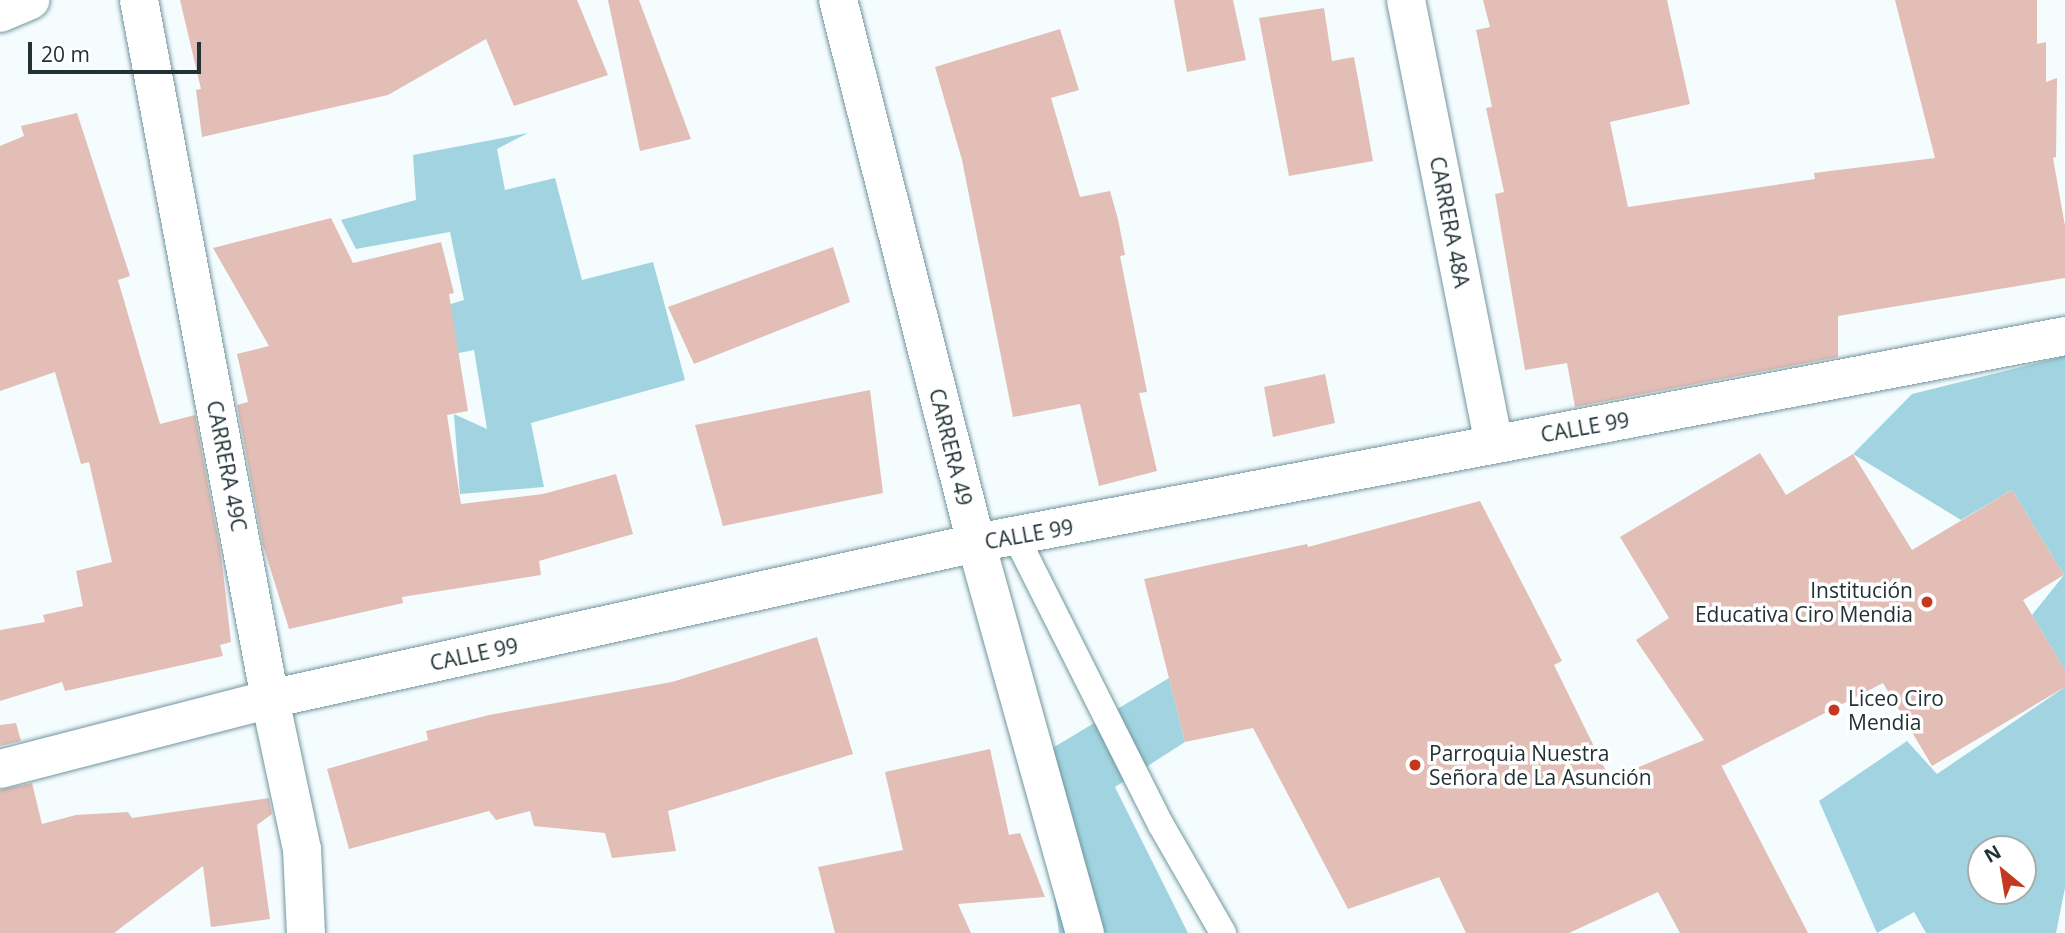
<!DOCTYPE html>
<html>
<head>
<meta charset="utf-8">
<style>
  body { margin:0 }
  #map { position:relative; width:2065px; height:933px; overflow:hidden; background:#f4fcfe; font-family:"Open Sans",sans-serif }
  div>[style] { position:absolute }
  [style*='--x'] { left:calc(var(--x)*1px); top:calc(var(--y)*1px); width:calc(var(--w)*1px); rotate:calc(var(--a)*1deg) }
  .green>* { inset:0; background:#a1d4e0 }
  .building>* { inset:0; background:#e2beb6 }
  .roads { filter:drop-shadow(0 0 2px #71969e) drop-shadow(0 0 2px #71969e) }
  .service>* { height:26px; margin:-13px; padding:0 13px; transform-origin:13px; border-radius:13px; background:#fff }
  .minor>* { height:38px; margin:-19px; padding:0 19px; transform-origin:19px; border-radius:19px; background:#fff }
  .tertiary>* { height:38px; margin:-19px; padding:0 19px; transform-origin:19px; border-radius:19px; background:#fff }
  .dots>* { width:19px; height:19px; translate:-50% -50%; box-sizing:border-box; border:4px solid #fff; border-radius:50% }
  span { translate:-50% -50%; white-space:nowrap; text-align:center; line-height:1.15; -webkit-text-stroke:7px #fff; paint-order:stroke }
  .street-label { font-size:21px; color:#213134 }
  .poi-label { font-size:21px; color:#213134 }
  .right { translate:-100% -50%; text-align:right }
  .left { translate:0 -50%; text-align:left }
  .north { position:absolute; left:1967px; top:835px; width:70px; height:70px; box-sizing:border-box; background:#fff; border:2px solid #a6adae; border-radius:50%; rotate:330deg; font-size:19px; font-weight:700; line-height:28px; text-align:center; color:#213134 }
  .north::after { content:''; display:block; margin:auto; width:24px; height:32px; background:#c3381e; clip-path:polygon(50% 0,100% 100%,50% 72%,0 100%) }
  .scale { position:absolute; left:28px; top:42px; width:173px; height:32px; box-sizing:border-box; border:4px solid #213134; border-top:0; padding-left:9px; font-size:21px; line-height:24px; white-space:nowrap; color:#213134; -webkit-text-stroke:5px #fff; paint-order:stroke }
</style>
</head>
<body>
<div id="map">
  <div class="green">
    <div style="clip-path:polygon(528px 133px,497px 149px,505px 190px,555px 178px,582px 280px,653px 262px,685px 380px,531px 423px,544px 487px,460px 494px,454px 414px,487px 429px,474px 350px,393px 366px,385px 324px,464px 300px,450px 232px,356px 249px,341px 220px,416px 200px,413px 155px)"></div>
    <div style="clip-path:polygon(2065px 356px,2065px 670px,2032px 615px,2064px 575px,2012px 490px,1961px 520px,1853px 454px,1912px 394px)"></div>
    <div style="clip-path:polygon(1169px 678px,1185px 742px,1115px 787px,1188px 933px,1059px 933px,1036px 758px)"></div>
    <div style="clip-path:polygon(evenodd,2065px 687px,2065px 888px,2056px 933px,1926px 933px,1914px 912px,1877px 933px,1819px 801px,1907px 741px,1937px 774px,2065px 687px,1981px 849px,2023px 849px,2023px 891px,1981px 891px,1981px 849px)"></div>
  </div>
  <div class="building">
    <div style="clip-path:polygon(180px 0,577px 0,608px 75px,514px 106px,486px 39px,388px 95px,202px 137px,196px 90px,201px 89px)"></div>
    <div style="clip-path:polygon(608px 0,639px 0,691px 139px,640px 151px)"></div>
    <div style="clip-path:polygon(1174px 0,1233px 0,1246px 60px,1187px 72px)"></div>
    <div style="clip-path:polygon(1483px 0,1667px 0,1690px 104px,1610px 122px,1628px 207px,1815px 179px,1814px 173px,1935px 158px,1895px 0,2037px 0,2037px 44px,2046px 42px,2046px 82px,2057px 78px,2056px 157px,2053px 158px,2065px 226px,2065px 278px,1838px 316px,1838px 357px,1575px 407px,1567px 363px,1525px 370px,1495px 194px,1504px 192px,1486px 108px,1492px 107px,1476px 30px,1490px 27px)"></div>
    <div style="clip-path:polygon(1324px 8px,1332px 61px,1354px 57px,1373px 161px,1289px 176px,1259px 18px)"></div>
    <div style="clip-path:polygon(1060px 29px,1079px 90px,1051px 98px,1080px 197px,1110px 191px,1118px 219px,1125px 255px,1120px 256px,1147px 392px,1139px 393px,1157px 471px,1099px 486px,1080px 404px,1013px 417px,962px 160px,935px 67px)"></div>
    <div style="clip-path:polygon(77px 113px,130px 276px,118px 280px,160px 424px,195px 415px,221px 554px,231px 642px,220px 645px,223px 656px,65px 691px,62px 682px,0 701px,0 630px,45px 622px,43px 615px,83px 606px,76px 571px,112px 562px,89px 462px,81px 464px,55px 372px,0 391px,0 146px,24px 136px,21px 126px)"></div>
    <div style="clip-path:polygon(331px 218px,353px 263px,441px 242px,454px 293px,449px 294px,468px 411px,447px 415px,461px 504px,543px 494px,616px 474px,633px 534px,539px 561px,541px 575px,402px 597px,403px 603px,289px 629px,263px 545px,237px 405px,248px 402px,237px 354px,269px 346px,213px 248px)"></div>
    <div style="clip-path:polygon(833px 247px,850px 302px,694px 364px,668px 307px)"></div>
    <div style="clip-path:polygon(1325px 374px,1335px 423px,1273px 437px,1264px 387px)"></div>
    <div style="clip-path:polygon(870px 390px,883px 493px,723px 526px,695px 425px)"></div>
    <div style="clip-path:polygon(1760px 453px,1786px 495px,1853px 454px,1912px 550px,2012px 490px,2064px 575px,2023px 600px,2065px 670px,2065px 687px,1932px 766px,1883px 683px,1722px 766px,1720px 763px,1808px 933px,1680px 933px,1658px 892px,1569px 933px,1466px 933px,1439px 877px,1348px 909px,1253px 728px,1185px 742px,1144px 579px,1307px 544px,1308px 547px,1480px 501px,1562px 661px,1554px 665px,1610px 779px,1704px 740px,1636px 640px,1669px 618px,1620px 537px)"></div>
    <div style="clip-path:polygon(817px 637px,853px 754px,668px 811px,676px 851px,612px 858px,605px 833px,534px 826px,530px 811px,496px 820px,489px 811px,349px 849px,327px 769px,428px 740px,426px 731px,489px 715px,672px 682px)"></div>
    <div style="clip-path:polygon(16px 723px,21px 741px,0 746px,0 725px)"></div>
    <div style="clip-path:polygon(990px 749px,1009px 835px,1020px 833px,1045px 897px,958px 904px,971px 933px,835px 933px,818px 867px,903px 850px,885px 772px)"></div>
    <div style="clip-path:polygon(32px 783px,42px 824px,76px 815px,128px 812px,132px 818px,269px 798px,272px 814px,257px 825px,270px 919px,211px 927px,203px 866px,114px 933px,0 933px,0 790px)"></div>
  </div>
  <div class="roads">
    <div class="service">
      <div style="--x:1016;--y:537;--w:322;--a:63.3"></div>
      <div style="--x:1161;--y:825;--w:125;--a:60.1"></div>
    </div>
    <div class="minor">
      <div style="--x:139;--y:0;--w:711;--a:79.39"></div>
      <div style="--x:270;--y:699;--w:153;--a:78"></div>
      <div style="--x:302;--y:849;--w:84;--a:87.3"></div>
      <div style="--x:1406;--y:0;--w:453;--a:78.8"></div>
      <div style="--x:0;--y:13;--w:33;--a:-23"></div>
      <div style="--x:976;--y:543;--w:1108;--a:-10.76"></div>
    </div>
    <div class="tertiary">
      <div style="--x:838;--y:0;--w:560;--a:75.74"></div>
      <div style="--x:976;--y:543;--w:405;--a:74.4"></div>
      <div style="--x:0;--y:769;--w:279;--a:-14.5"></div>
      <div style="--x:270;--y:699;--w:723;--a:-12.46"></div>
    </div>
  </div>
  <div class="dots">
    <div style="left:1927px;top:602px;background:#c3381e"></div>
    <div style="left:1834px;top:710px;background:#c3381e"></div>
    <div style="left:1415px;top:765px;background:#c3381e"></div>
  </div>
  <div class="street-label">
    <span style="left:1450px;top:222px;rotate:79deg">CARRERA 48A</span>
    <span style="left:1585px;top:427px;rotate:-10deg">CALLE 99</span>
    <span style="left:951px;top:447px;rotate:76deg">CARRERA 49</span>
    <span style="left:227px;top:466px;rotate:79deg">CARRERA 49C</span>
    <span style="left:1029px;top:534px;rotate:-10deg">CALLE 99</span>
    <span style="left:474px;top:654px;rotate:-12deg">CALLE 99</span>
  </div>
  <div class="poi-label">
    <span class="right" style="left:1913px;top:602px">Institución<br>Educativa Ciro Mendia</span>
    <span class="left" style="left:1848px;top:710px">Liceo Ciro<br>Mendia</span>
    <span class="left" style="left:1429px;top:765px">Parroquia Nuestra<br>Señora de La Asunción</span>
  </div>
  <div class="north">N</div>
  <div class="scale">20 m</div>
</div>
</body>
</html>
